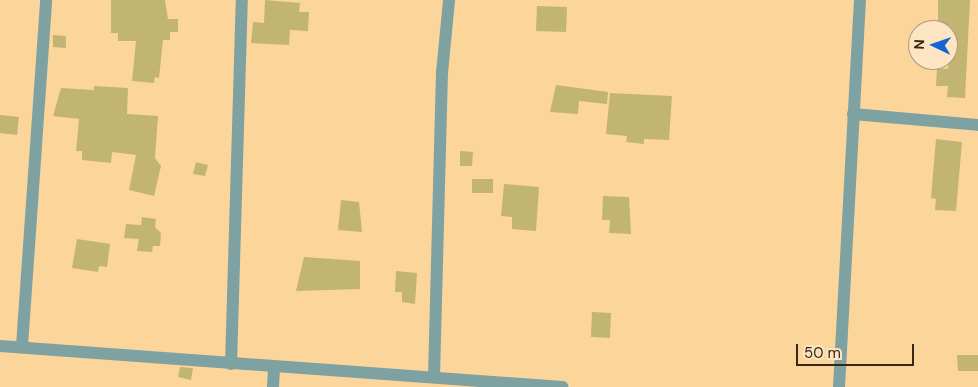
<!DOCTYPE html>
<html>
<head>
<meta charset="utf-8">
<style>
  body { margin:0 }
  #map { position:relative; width:978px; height:387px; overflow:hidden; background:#fcd59b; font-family:"DM Sans",sans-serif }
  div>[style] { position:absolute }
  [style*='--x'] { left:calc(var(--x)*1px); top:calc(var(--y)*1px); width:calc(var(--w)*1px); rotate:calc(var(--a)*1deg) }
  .building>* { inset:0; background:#c2b473 }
  .street>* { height:12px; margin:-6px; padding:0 6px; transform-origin:6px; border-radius:6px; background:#7ea1a1 }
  span { translate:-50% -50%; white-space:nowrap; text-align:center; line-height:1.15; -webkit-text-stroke:4px #fde5c3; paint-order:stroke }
  .north { position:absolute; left:908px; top:20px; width:50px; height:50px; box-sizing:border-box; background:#fde5c3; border:1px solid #ae997c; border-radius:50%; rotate:273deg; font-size:14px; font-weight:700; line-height:20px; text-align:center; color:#372811 }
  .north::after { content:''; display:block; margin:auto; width:18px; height:22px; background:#1366d0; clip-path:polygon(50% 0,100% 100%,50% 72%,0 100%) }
  .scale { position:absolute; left:796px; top:344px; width:118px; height:22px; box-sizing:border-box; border:2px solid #372811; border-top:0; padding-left:6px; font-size:15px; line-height:18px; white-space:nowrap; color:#372811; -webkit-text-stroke:4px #fde5c3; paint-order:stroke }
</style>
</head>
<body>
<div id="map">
  <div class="building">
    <div style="clip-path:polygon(111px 0,165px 0,168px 19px,178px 19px,178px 32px,170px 32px,170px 40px,163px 40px,159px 78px,155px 77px,154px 83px,132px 81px,136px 41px,118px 41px,118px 33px,111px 33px)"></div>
    <div style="clip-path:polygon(265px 0,300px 3px,299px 12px,309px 12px,308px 31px,290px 30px,289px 45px,251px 43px,253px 22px,264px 23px)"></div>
    <div style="clip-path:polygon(938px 0,970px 0,965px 98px,947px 97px,948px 86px,936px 86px,937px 68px,948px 69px,949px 45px,948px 30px,938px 30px)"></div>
    <div style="clip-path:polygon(537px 6px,567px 7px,566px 32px,536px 31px)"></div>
    <div style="clip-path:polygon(53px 35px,66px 36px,66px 48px,53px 47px)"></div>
    <div style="clip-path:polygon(556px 85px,608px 92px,607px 104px,579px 101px,578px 114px,550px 112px)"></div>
    <div style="clip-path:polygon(94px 86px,128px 88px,127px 114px,158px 116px,155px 158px,161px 166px,154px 196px,129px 190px,136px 155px,112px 152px,111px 163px,82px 160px,82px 151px,76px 151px,79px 119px,53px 116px,61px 88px,94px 90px)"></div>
    <div style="clip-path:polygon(610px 93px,672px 96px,669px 140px,644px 139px,644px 144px,626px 142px,627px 136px,606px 134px)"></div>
    <div style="clip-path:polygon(0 115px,19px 117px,17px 135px,0 133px)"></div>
    <div style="clip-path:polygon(936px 139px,962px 142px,956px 211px,935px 210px,936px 199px,931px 198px)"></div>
    <div style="clip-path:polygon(460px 151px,473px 152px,472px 166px,460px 166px)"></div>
    <div style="clip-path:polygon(196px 162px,208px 165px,205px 176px,193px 174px)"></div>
    <div style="clip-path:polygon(472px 179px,493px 179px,493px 193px,472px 193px)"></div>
    <div style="clip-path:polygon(504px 184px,539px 187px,536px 231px,512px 229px,512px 217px,501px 216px)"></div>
    <div style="clip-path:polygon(603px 196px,629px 197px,631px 234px,609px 233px,610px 220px,602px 220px)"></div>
    <div style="clip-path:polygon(341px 200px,359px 202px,362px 232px,338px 230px)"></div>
    <div style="clip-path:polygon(142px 217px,156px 219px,155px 227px,161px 233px,160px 246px,153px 246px,152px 252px,137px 251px,139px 239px,124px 238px,126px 224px,141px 225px)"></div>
    <div style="clip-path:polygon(77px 239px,110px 244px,107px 267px,99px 266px,98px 272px,72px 268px)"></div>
    <div style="clip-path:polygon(304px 257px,360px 261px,360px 289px,296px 291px)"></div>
    <div style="clip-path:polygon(396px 271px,417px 273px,415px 304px,402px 302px,402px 292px,395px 292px)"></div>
    <div style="clip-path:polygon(592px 312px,611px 313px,610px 338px,591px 337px)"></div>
    <div style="clip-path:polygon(957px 355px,978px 355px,978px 371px,958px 371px)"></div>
    <div style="clip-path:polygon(180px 367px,193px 368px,191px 380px,178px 377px)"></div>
  </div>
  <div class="street">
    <div style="--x:853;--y:114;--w:125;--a:5"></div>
    <div style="--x:0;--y:346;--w:564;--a:4.17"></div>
    <div style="--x:22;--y:346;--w:347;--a:-86"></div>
    <div style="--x:231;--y:364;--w:364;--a:-88.3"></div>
    <div style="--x:434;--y:377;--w:304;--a:-88.5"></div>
    <div style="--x:442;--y:73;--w:73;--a:-84.5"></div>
    <div style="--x:273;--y:387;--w:18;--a:-87"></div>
    <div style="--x:839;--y:387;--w:388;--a:-86.9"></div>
  </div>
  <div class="north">N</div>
  <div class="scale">50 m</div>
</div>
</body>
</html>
